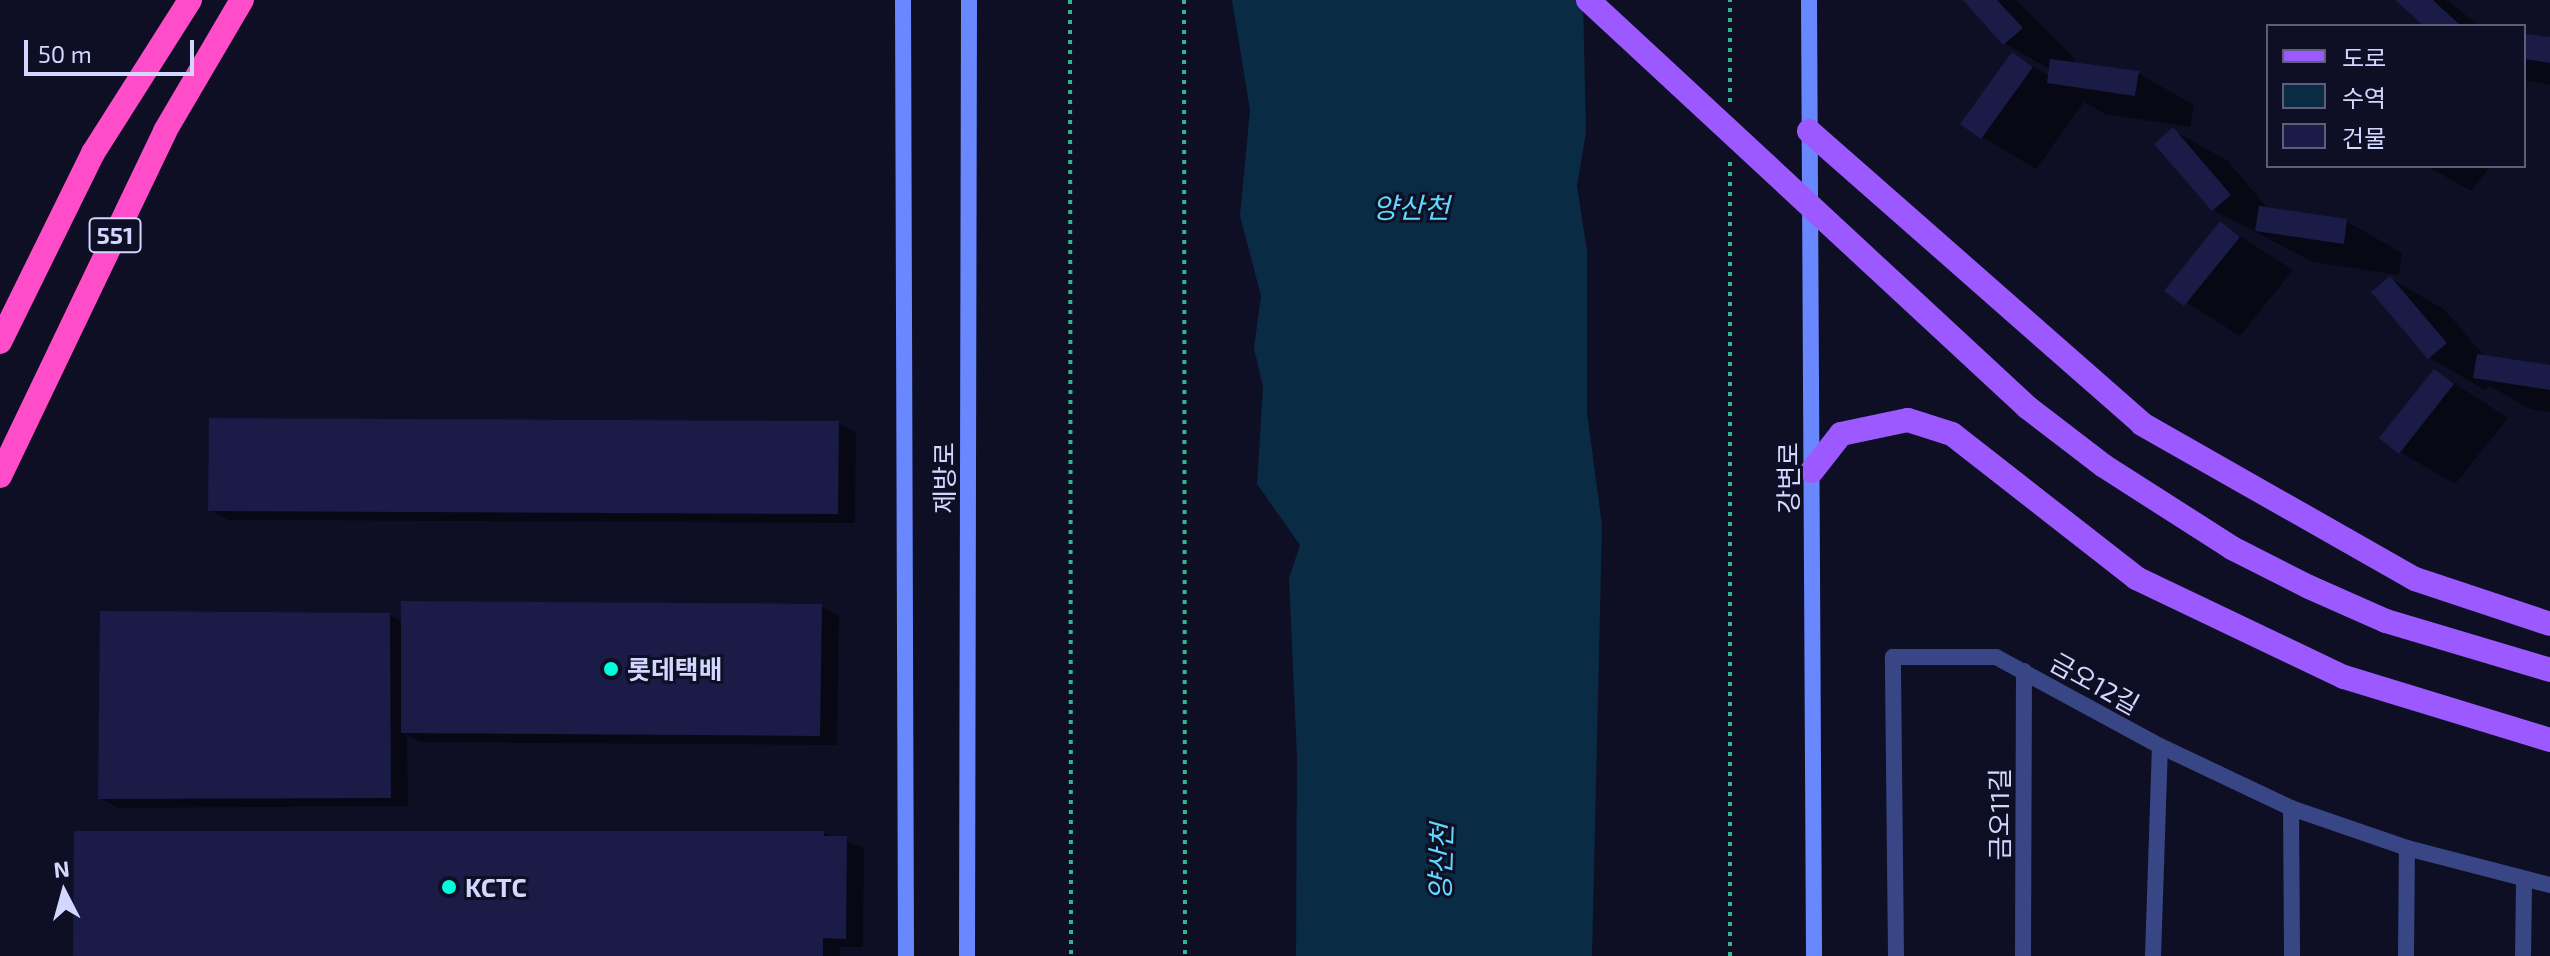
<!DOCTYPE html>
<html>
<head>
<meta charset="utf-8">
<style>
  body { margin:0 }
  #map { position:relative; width:2550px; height:956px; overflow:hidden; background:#0e0f25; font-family:"Exo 2","Noto Sans KR",sans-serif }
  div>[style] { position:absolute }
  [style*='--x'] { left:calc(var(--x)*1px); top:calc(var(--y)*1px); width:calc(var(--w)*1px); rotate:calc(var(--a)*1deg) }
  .water>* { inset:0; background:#092b43 }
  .shadow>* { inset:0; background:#0007 }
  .building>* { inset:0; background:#1a1b46 }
  .path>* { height:4px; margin-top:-2px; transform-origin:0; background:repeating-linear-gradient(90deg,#2db891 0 4px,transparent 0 10px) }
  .street>* { height:16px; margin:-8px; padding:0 8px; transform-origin:8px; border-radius:8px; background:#384685 }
  .secondary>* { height:16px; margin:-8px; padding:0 8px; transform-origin:8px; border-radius:8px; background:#6987ff }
  .primary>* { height:24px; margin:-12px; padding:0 12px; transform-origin:12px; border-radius:12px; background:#9c59ff }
  .highway>* { height:24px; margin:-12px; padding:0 12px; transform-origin:12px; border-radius:12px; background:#ff4dca }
  .primary-bridge>* { height:24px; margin:-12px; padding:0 12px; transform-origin:12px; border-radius:12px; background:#9c59ff }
  .dots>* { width:22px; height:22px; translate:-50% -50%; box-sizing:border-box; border:4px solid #0e0f25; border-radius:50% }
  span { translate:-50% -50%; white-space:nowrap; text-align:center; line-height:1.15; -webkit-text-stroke:6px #0e0f25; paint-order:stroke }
  .shield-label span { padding:2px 6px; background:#0e0f25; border:2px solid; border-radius:6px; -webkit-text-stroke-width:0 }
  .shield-label { font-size:24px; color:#d2d7ff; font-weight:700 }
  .street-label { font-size:26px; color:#d2d7ff }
  .poi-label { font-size:26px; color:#d2d7ff; font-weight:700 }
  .left { translate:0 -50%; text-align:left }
  .water-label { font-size:28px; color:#60d9ff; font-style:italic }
  .legend { position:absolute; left:2266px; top:24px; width:260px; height:144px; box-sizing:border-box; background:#0e0f25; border:2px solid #5c5f7c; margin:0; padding:10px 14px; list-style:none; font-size:24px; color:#d2d7ff }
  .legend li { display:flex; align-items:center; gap:16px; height:40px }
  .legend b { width:40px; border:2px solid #5c5f7c }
  .north { position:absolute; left:24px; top:852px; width:80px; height:80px; -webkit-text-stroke:6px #0e0f25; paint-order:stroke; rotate:354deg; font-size:22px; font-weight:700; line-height:32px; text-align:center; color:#d2d7ff }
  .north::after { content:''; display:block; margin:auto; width:28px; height:36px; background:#d2d7ff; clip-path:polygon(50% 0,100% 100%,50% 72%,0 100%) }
  .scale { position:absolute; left:24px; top:40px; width:170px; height:36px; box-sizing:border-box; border:4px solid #d2d7ff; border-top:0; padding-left:10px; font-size:24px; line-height:28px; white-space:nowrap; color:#d2d7ff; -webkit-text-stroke:6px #0e0f25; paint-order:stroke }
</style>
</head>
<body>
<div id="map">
  <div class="water">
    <div style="clip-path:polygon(1232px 0,1583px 0,1586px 132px,1577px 186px,1587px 251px,1587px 412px,1602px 525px,1592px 956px,1296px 956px,1297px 758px,1289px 578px,1300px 545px,1257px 484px,1263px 387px,1254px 348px,1261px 296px,1240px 216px,1250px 110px)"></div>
  </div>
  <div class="shadow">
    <div style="clip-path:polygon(1965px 0,2016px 0,2076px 60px,2072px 64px,2138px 73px,2194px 105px,2190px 127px,2105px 114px,2084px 102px,2036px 169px,1982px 137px,2013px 55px,2050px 76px,2051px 70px,2004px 43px)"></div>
    <div style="clip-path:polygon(2398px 0,2447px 0,2479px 26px,2427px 26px)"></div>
    <div style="clip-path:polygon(2524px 36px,2550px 39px,2550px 85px,2524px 80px)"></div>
    <div style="clip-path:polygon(2173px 130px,2228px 161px,2269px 210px,2346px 221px,2402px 253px,2399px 275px,2313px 262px,2213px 210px)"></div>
    <div style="clip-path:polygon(2427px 166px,2491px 166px,2471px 191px)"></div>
    <div style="clip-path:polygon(2221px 224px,2293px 270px,2240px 336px,2167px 290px)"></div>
    <div style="clip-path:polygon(2390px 278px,2445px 310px,2485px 357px,2550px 367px,2550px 412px,2530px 409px,2490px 386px,2485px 390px,2430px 358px,2373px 292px)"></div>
    <div style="clip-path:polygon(2435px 371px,2508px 418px,2455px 484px,2400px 452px)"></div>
    <div style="clip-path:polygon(839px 423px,856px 432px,855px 523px,228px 520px,210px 510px)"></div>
    <div style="clip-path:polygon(821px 606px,839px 616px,837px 745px,420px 742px,407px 735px,408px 806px,118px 808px,100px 798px,390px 615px,403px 623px)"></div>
    <div style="clip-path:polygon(823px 833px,864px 848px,863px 947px,840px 947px,840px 956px,77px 956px)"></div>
  </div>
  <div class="building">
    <div style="clip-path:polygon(1963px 0,1997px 0,2023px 28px,2003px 45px)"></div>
    <div style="clip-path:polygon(2395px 0,2433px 0,2461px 26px,2424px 26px)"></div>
    <div style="clip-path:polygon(2524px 34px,2550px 37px,2550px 63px,2524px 59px)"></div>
    <div style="clip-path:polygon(2012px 52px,2033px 67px,1981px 139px,1960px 124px)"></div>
    <div style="clip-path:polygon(2050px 59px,2139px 71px,2135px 96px,2047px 83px)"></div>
    <div style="clip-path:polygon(2173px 127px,2231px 195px,2212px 211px,2154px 144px)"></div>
    <div style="clip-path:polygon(2259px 206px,2347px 219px,2344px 244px,2255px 231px)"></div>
    <div style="clip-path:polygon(2220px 221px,2240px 237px,2184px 306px,2164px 291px)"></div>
    <div style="clip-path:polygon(2390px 276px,2447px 343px,2428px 359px,2371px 292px)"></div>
    <div style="clip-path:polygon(2477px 354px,2550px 365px,2550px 390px,2473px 378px)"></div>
    <div style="clip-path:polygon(2434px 369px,2454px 384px,2399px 454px,2379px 438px)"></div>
    <div style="clip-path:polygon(209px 418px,839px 421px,838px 514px,208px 511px)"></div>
    <div style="clip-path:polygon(401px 601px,822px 604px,820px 736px,401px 733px)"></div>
    <div style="clip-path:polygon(100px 611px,390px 613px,391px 798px,98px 799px)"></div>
    <div style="clip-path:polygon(74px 831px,824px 831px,824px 836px,847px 836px,846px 939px,823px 938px,823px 956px,73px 956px)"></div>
  </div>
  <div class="path">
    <div style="--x:1070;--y:0;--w:956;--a:89.94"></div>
    <div style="--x:1184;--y:0;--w:956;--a:89.94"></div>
    <div style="--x:1730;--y:102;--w:102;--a:-90"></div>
    <div style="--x:1730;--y:162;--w:794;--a:90"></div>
  </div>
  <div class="street">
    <div style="--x:2291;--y:808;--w:148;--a:89.6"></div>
    <div style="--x:1896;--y:956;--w:299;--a:-90.6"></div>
    <div style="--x:1893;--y:657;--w:103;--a:0"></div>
    <div style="--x:1996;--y:657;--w:187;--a:28.5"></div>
    <div style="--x:2160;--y:746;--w:145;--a:25.3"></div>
    <div style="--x:2291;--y:808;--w:123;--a:19"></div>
    <div style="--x:2407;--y:848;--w:148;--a:14.5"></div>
    <div style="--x:2023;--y:956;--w:285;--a:-89.8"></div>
    <div style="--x:2153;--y:956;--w:210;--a:-88.1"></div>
    <div style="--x:2406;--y:956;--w:108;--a:-89.5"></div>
    <div style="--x:2523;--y:956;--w:76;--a:-89.2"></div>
  </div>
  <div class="secondary">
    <div style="--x:903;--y:0;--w:956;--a:89.82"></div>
    <div style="--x:1809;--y:0;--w:956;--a:89.7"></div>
    <div style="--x:967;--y:956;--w:956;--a:-89.88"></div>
  </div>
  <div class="primary">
    <div style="--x:1809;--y:131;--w:444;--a:41.3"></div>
    <div style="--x:2142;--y:424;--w:314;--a:29.6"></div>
    <div style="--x:2415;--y:579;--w:142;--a:18.4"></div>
    <div style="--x:1812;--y:471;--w:47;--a:-51.9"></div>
    <div style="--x:1841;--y:434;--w:68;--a:-11.8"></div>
    <div style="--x:1908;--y:420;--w:46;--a:17.7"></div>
    <div style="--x:1952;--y:434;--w:234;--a:38"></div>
    <div style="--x:2136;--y:578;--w:230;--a:25.5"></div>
    <div style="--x:2344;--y:677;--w:215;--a:17"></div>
  </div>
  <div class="highway">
    <div style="--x:0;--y:342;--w:211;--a:-63.8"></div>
    <div style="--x:93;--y:153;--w:181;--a:-57.6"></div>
    <div style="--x:0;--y:476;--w:382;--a:-64.4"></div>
    <div style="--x:165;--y:131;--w:152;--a:-59.6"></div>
  </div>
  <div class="primary-bridge">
    <div style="--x:1588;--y:0;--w:599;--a:42.83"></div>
    <div style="--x:2027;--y:407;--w:97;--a:37.5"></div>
    <div style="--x:2104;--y:466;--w:152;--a:32.6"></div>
    <div style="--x:2232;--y:548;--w:86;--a:26.9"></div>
    <div style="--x:2309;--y:587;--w:84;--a:23.8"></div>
    <div style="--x:2386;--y:621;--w:171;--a:16.6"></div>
  </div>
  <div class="dots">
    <div style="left:611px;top:669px;background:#00fdde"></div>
    <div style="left:449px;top:887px;background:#00fdde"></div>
  </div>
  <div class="shield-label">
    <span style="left:115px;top:235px">551</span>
  </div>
  <div class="street-label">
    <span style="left:944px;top:478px;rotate:-90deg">제방로</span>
    <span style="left:1788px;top:478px;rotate:-90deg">강변로</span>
    <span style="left:2095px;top:683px;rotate:29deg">금오12길</span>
    <span style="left:1999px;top:814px;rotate:-90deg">금오11길</span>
  </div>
  <div class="poi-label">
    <span class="left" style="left:627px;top:669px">롯데택배</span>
    <span class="left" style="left:465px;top:887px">KCTC</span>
  </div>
  <div class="water-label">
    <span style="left:1411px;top:207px">양산천</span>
    <span style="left:1440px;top:862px;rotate:-88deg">양산천</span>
  </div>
  <ul class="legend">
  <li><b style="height:10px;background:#9c59ff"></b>도로</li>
  <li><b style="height:22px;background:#092b43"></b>수역</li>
  <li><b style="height:22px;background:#1a1b46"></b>건물</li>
  </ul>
  <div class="north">N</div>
  <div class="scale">50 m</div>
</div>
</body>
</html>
